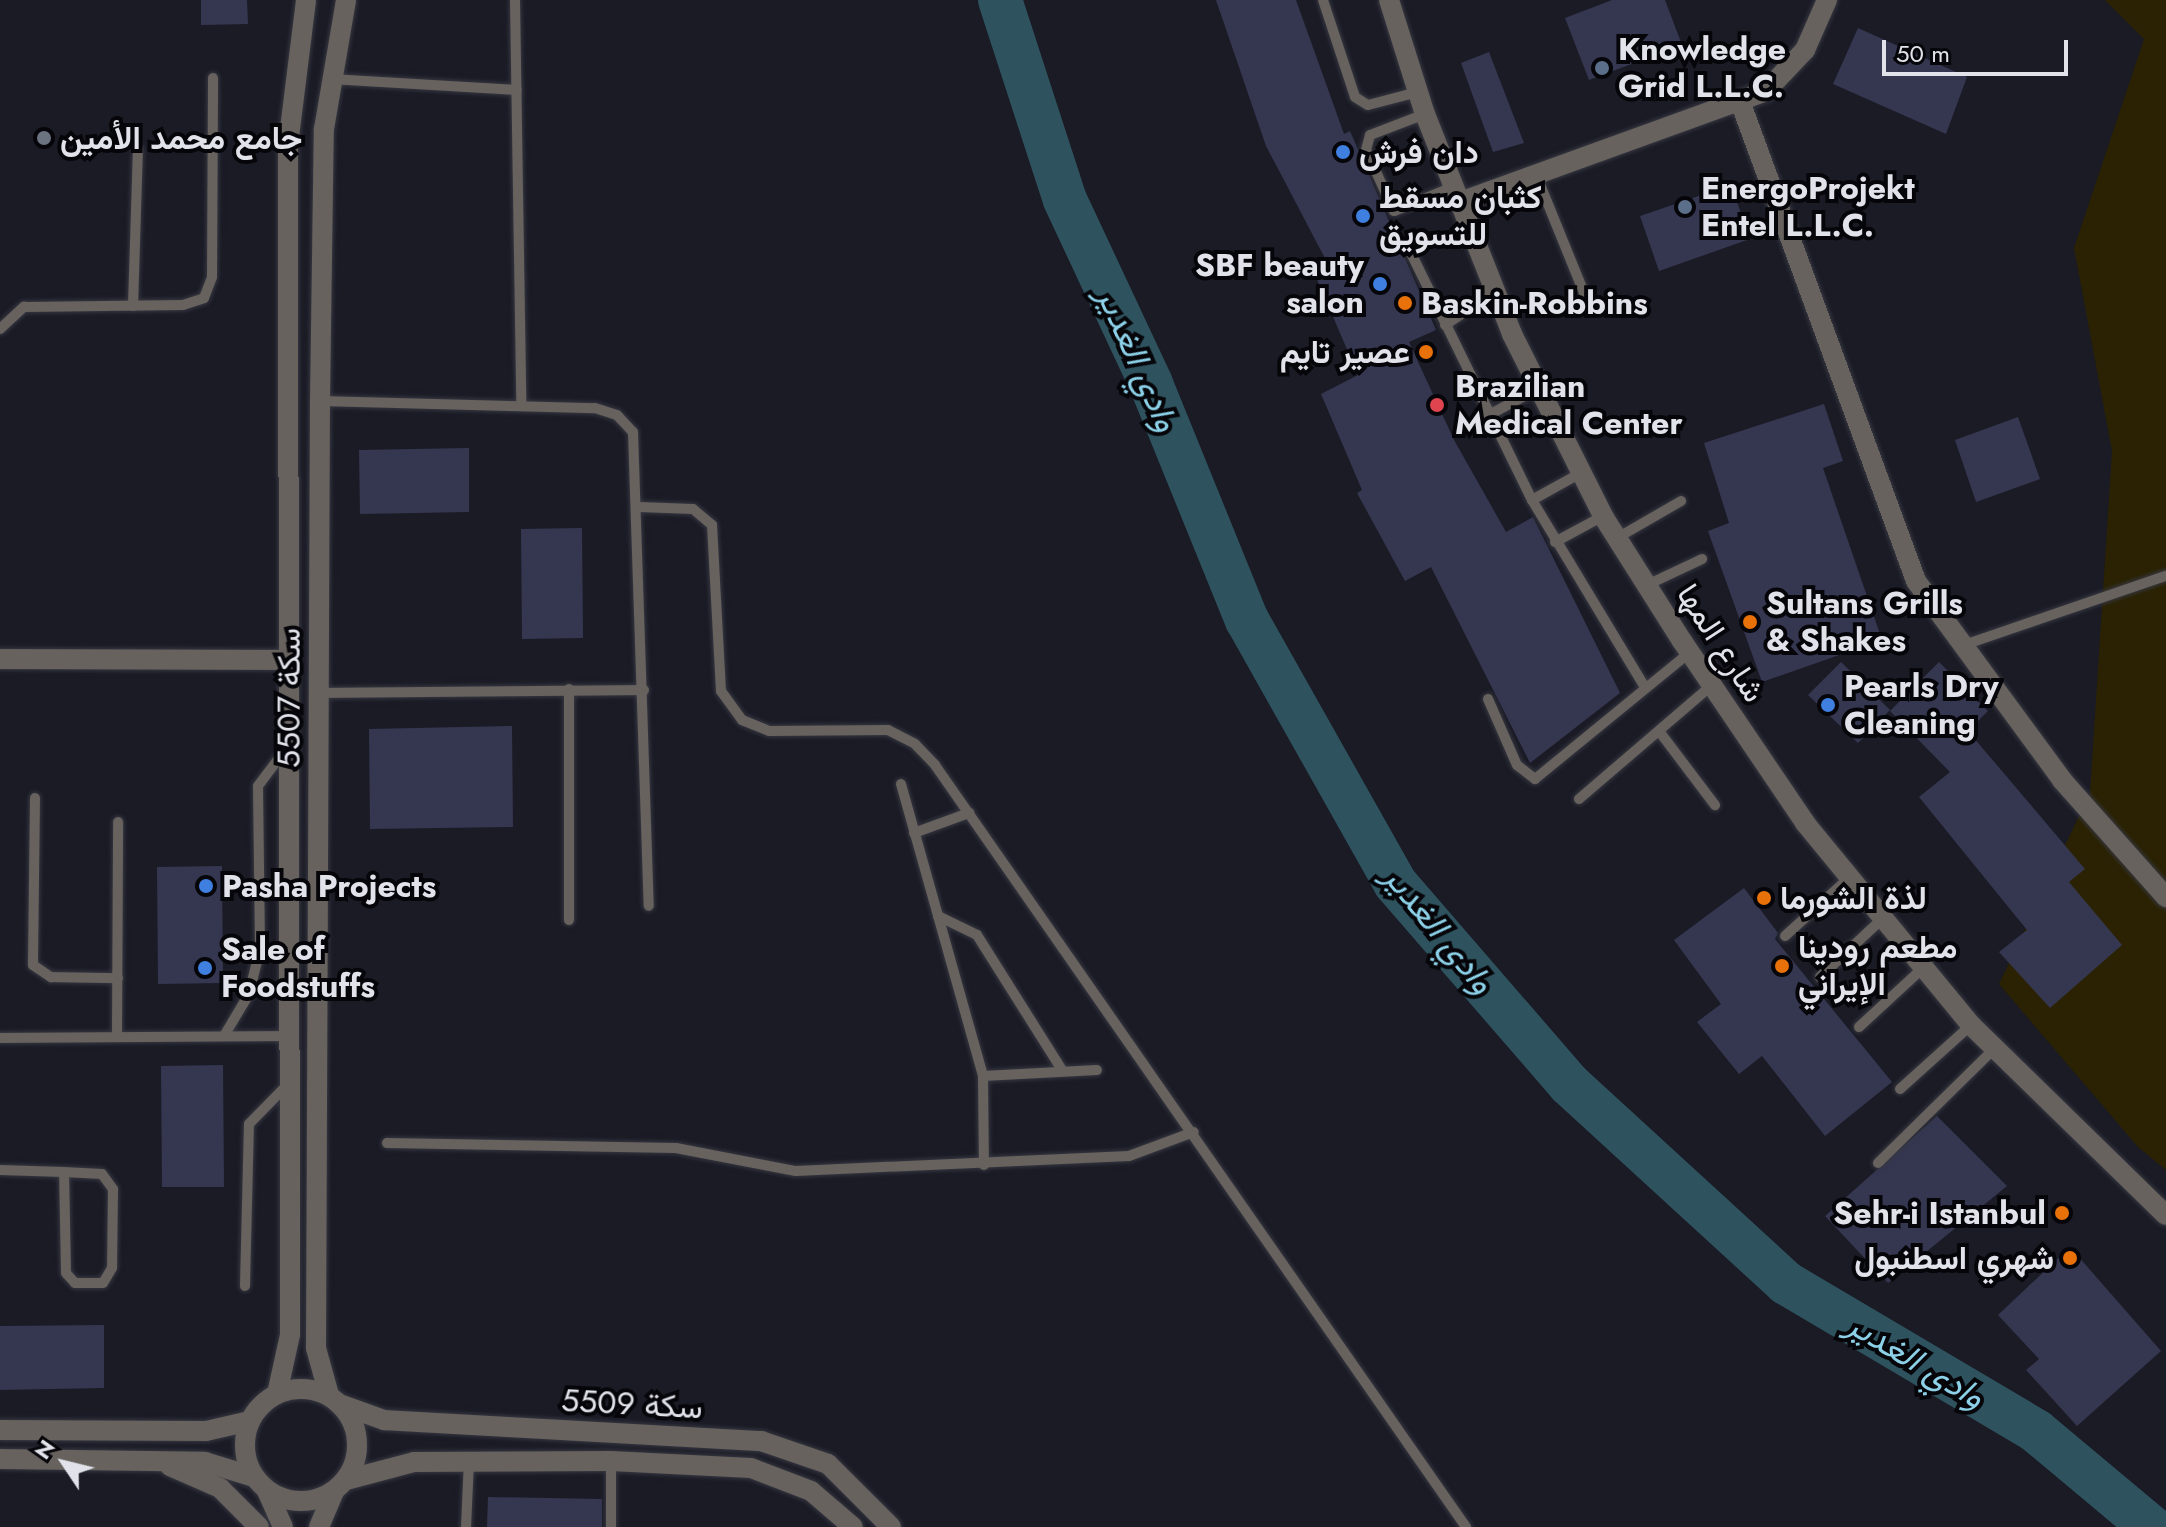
<!DOCTYPE html>
<html>
<head>
<meta charset="utf-8">
<style>
  body { margin:0 }
  #map { position:relative; width:2166px; height:1527px; overflow:hidden; background:#1a1b25; font-family:Jost,Vazirmatn,sans-serif }
  div>[style] { position:absolute }
  [style*='--x'] { left:calc(var(--x)*1px); top:calc(var(--y)*1px); width:calc(var(--w)*1px); rotate:calc(var(--a)*1deg) }
  .sand>* { inset:0; background:#2a2202 }
  .river>* { height:44px; margin:-22px; padding:0 22px; transform-origin:22px; border-radius:22px; background:#2e535f }
  .building>* { inset:0; background:#353751 }
  .roads { filter:drop-shadow(0 0 2px #363741) drop-shadow(0 0 2px #363741) }
  .service>* { height:10px; margin:-5px; padding:0 5px; transform-origin:5px; border-radius:5px; background:#67625e }
  .minor>* { height:20px; margin:-10px; padding:0 10px; transform-origin:10px; border-radius:10px; background:#67625e }
  .minor>.ring { margin:-10px; padding:0; box-sizing:content-box; background:none; border:20px solid #67625e; border-radius:50% }
  .tertiary>* { height:20px; margin:-10px; padding:0 10px; transform-origin:10px; border-radius:10px; background:#67625e }
  .dots>* { width:22px; height:22px; translate:-50% -50%; box-sizing:border-box; border:4px solid #06060a; border-radius:50% }
  span { translate:-50% -50%; white-space:nowrap; text-align:center; line-height:1.15; -webkit-text-stroke:8px #06060a; paint-order:stroke }
  .poi-label { font-size:32px; color:#e1e2ea; font-weight:700 }
  .left { translate:0 -50%; text-align:left }
  .right { translate:-100% -50%; text-align:right }
  .street-label { font-size:32px; color:#e1e2ea }
  .water-label { font-size:34px; color:#8cd1e8; font-style:italic }
  .north { position:absolute; left:24px; top:1423px; width:80px; height:80px; -webkit-text-stroke:6px #06060a; paint-order:stroke; rotate:305deg; font-size:22px; font-weight:700; line-height:32px; text-align:center; color:#e1e2ea }
  .north::after { content:''; display:block; margin:auto; width:28px; height:36px; background:#e1e2ea; clip-path:polygon(50% 0,100% 100%,50% 72%,0 100%) }
  .scale { position:absolute; left:1882px; top:40px; width:186px; height:36px; box-sizing:border-box; border:4px solid #e1e2ea; border-top:0; padding-left:10px; font-size:24px; line-height:28px; white-space:nowrap; color:#e1e2ea; -webkit-text-stroke:6px #06060a; paint-order:stroke }
</style>
</head>
<body>
<div id="map">
  <div class="sand">
    <div style="clip-path:polygon(2105px 0,2166px 0,2166px 1170px,2138px 1147px,1999px 984px,2090px 793px,2112px 451px,2074px 248px,2144px 39px)"></div>
  </div>
  <div class="river">
    <div style="--x:1000;--y:0;--w:210;--a:72"></div>
    <div style="--x:1065;--y:200;--w:203;--a:64.9"></div>
    <div style="--x:1151;--y:384;--w:255;--a:67.9"></div>
    <div style="--x:1247;--y:620;--w:302;--a:60.6"></div>
    <div style="--x:1395;--y:883;--w:266;--a:49.1"></div>
    <div style="--x:1569;--y:1084;--w:294;--a:42.5"></div>
    <div style="--x:1786;--y:1283;--w:291;--a:30.6"></div>
    <div style="--x:2036;--y:1431;--w:150;--a:39.9"></div>
  </div>
  <div class="building">
    <div style="clip-path:polygon(201px 0,247px 0,248px 24px,201px 25px)"></div>
    <div style="clip-path:polygon(1216px 0,1296px 0,1344px 134px,1350px 131px,1436px 330px,1409px 342px,1454px 440px,1506px 532px,1533px 517px,1620px 693px,1530px 763px,1431px 567px,1405px 581px,1357px 493px,1362px 490px,1321px 394px,1358px 375px,1313px 270px,1328px 264px,1266px 146px)"></div>
    <div style="clip-path:polygon(1612px 0,1665px 0,1682px 45px,1589px 80px,1565px 18px)"></div>
    <div style="clip-path:polygon(1858px 28px,1967px 77px,1946px 134px,1833px 84px)"></div>
    <div style="clip-path:polygon(1489px 52px,1524px 143px,1493px 152px,1461px 63px)"></div>
    <div style="clip-path:polygon(1731px 185px,1750px 239px,1659px 271px,1640px 216px)"></div>
    <div style="clip-path:polygon(1824px 404px,1843px 461px,1823px 468px,1882px 640px,1762px 682px,1708px 531px,1729px 523px,1704px 443px)"></div>
    <div style="clip-path:polygon(2018px 417px,2040px 479px,1976px 502px,1955px 440px)"></div>
    <div style="clip-path:polygon(469px 448px,469px 512px,360px 514px,359px 450px)"></div>
    <div style="clip-path:polygon(582px 528px,583px 638px,522px 639px,521px 529px)"></div>
    <div style="clip-path:polygon(1841px 662px,1890px 710px,1858px 743px,1808px 695px)"></div>
    <div style="clip-path:polygon(1939px 662px,1988px 711px,1968px 731px,2085px 869px,2069px 882px,2122px 945px,2050px 1008px,1999px 952px,2027px 930px,1919px 797px,1950px 772px,1890px 711px)"></div>
    <div style="clip-path:polygon(512px 726px,513px 827px,370px 829px,369px 729px)"></div>
    <div style="clip-path:polygon(222px 866px,223px 983px,158px 984px,157px 867px)"></div>
    <div style="clip-path:polygon(1744px 888px,1778px 933px,1775px 939px,1892px 1082px,1825px 1136px,1762px 1056px,1739px 1074px,1697px 1022px,1721px 1004px,1674px 940px)"></div>
    <div style="clip-path:polygon(223px 1065px,224px 1187px,162px 1187px,161px 1066px)"></div>
    <div style="clip-path:polygon(1937px 1116px,2007px 1186px,1888px 1283px,1825px 1216px)"></div>
    <div style="clip-path:polygon(2070px 1247px,2161px 1351px,2077px 1426px,2026px 1370px,2039px 1359px,1998px 1315px)"></div>
    <div style="clip-path:polygon(104px 1325px,104px 1388px,0 1390px,0 1326px)"></div>
    <div style="clip-path:polygon(488px 1497px,602px 1499px,602px 1527px,487px 1527px)"></div>
  </div>
  <div class="roads">
    <div class="service">
      <div style="--x:515;--y:0;--w:403;--a:89.1"></div>
      <div style="--x:1323;--y:0;--w:102;--a:71.7"></div>
      <div style="--x:1355;--y:97;--w:15;--a:32"></div>
      <div style="--x:1368;--y:105;--w:52;--a:-14.6"></div>
      <div style="--x:331;--y:79;--w:186;--a:3.4"></div>
      <div style="--x:1425;--y:114;--w:59;--a:159.1"></div>
      <div style="--x:1370;--y:135;--w:16;--a:105"></div>
      <div style="--x:1366;--y:150;--w:67;--a:65.3"></div>
      <div style="--x:1394;--y:211;--w:64;--a:-22.1"></div>
      <div style="--x:1537;--y:177;--w:133;--a:67.9"></div>
      <div style="--x:1411;--y:253;--w:275;--a:63.9"></div>
      <div style="--x:1532;--y:500;--w:218;--a:58.9"></div>
      <div style="--x:133;--y:306;--w:157;--a:-88.2"></div>
      <div style="--x:1445;--y:325;--w:58;--a:-33.7"></div>
      <div style="--x:0;--y:329;--w:33;--a:-43"></div>
      <div style="--x:24;--y:307;--w:159;--a:-0.7"></div>
      <div style="--x:183;--y:305;--w:22;--a:-18"></div>
      <div style="--x:204;--y:298;--w:22;--a:-69"></div>
      <div style="--x:212;--y:277;--w:199;--a:-89.7"></div>
      <div style="--x:320;--y:401;--w:275;--a:1.5"></div>
      <div style="--x:595;--y:408;--w:23;--a:18"></div>
      <div style="--x:617;--y:415;--w:23;--a:47"></div>
      <div style="--x:633;--y:432;--w:474;--a:88.1"></div>
      <div style="--x:1487;--y:416;--w:59;--a:-28.3"></div>
      <div style="--x:1532;--y:500;--w:56;--a:-28.9"></div>
      <div style="--x:639;--y:507;--w:54;--a:2.1"></div>
      <div style="--x:693;--y:509;--w:25;--a:40"></div>
      <div style="--x:712;--y:525;--w:166;--a:86.9"></div>
      <div style="--x:721;--y:691;--w:36;--a:54"></div>
      <div style="--x:742;--y:720;--w:29;--a:22"></div>
      <div style="--x:769;--y:731;--w:119;--a:-0.5"></div>
      <div style="--x:888;--y:730;--w:30;--a:27"></div>
      <div style="--x:915;--y:744;--w:29;--a:46"></div>
      <div style="--x:935;--y:765;--w:929;--a:55.13"></div>
      <div style="--x:1617;--y:538;--w:74;--a:-30"></div>
      <div style="--x:1555;--y:542;--w:55;--a:-28.4"></div>
      <div style="--x:1647;--y:585;--w:61;--a:-25.3"></div>
      <div style="--x:1961;--y:646;--w:217;--a:-18.9"></div>
      <div style="--x:319;--y:693;--w:325;--a:-0.5"></div>
      <div style="--x:1488;--y:699;--w:72;--a:66.3"></div>
      <div style="--x:1517;--y:765;--w:23;--a:38"></div>
      <div style="--x:1535;--y:779;--w:200;--a:-39.3"></div>
      <div style="--x:1659;--y:731;--w:93;--a:52.9"></div>
      <div style="--x:901;--y:784;--w:303;--a:74.3"></div>
      <div style="--x:983;--y:1076;--w:89;--a:89.4"></div>
      <div style="--x:35;--y:798;--w:167;--a:90.7"></div>
      <div style="--x:33;--y:965;--w:22;--a:34"></div>
      <div style="--x:51;--y:977;--w:67;--a:0.9"></div>
      <div style="--x:1579;--y:799;--w:175;--a:-40.6"></div>
      <div style="--x:914;--y:833;--w:59;--a:-20"></div>
      <div style="--x:938;--y:916;--w:43;--a:26"></div>
      <div style="--x:977;--y:935;--w:160;--a:57.8"></div>
      <div style="--x:569;--y:920;--w:231;--a:-90"></div>
      <div style="--x:1785;--y:936;--w:88;--a:-42.2"></div>
      <div style="--x:1820;--y:977;--w:86;--a:-43.1"></div>
      <div style="--x:1859;--y:1027;--w:87;--a:-42.7"></div>
      <div style="--x:224;--y:1036;--w:49;--a:-59.2"></div>
      <div style="--x:249;--y:994;--w:46;--a:-76.3"></div>
      <div style="--x:260;--y:949;--w:163;--a:-90.7"></div>
      <div style="--x:258;--y:786;--w:50;--a:-53.1"></div>
      <div style="--x:117;--y:1037;--w:215;--a:-89.7"></div>
      <div style="--x:0;--y:1038;--w:288;--a:-0.4"></div>
      <div style="--x:983;--y:1076;--w:114;--a:-3"></div>
      <div style="--x:1900;--y:1089;--w:96;--a:-42"></div>
      <div style="--x:387;--y:1143;--w:289;--a:1"></div>
      <div style="--x:676;--y:1148;--w:122;--a:10.9"></div>
      <div style="--x:796;--y:1171;--w:333;--a:-2.6"></div>
      <div style="--x:1129;--y:1156;--w:69;--a:-20.3"></div>
      <div style="--x:1878;--y:1163;--w:163;--a:-44.5"></div>
      <div style="--x:0;--y:1170;--w:64;--a:1.8"></div>
      <div style="--x:64;--y:1172;--w:38;--a:3"></div>
      <div style="--x:102;--y:1174;--w:19;--a:54"></div>
      <div style="--x:113;--y:1189;--w:79;--a:90.7"></div>
      <div style="--x:112;--y:1268;--w:17;--a:121"></div>
      <div style="--x:103;--y:1283;--w:28;--a:180"></div>
      <div style="--x:75;--y:1283;--w:13;--a:-132"></div>
      <div style="--x:66;--y:1273;--w:101;--a:-91.1"></div>
      <div style="--x:245;--y:1286;--w:162;--a:-88.6"></div>
      <div style="--x:249;--y:1124;--w:56;--a:-45.7"></div>
      <div style="--x:611;--y:1461;--w:66;--a:90"></div>
      <div style="--x:466;--y:1527;--w:66;--a:-87.4"></div>
    </div>
    <div class="minor">
      <div style="--x:1741;--y:104;--w:508;--a:69.85"></div>
      <div style="--x:1916;--y:581;--w:247;--a:53.7"></div>
      <div style="--x:2062;--y:780;--w:157;--a:48.4"></div>
      <div style="--x:1460;--y:202;--w:326;--a:-19.9"></div>
      <div style="--x:1766;--y:91;--w:57;--a:-46.4"></div>
      <div style="--x:1805;--y:50;--w:55;--a:-66.3"></div>
      <div style="--x:0;--y:659;--w:290;--a:0.2"></div>
      <div class="ring" style="left:245px;top:1389px;width:92px;height:92px"></div>
      <div style="--x:277;--y:1394;--w:60;--a:-77.6"></div>
      <div style="--x:290;--y:1335;--w:1190;--a:-90.1"></div>
      <div style="--x:288;--y:145;--w:146;--a:-82.9"></div>
      <div style="--x:329;--y:1395;--w:49;--a:-105.5"></div>
      <div style="--x:316;--y:1348;--w:947;--a:-89.76"></div>
      <div style="--x:320;--y:401;--w:272;--a:-89.2"></div>
      <div style="--x:324;--y:129;--w:131;--a:-80.3"></div>
      <div style="--x:342;--y:1405;--w:45;--a:19.7"></div>
      <div style="--x:384;--y:1420;--w:378;--a:3.2"></div>
      <div style="--x:761;--y:1441;--w:71;--a:18.9"></div>
      <div style="--x:828;--y:1464;--w:89;--a:45"></div>
      <div style="--x:0;--y:1430;--w:206;--a:0.3"></div>
      <div style="--x:206;--y:1431;--w:45;--a:-12.8"></div>
      <div style="--x:0;--y:1459;--w:205;--a:0.8"></div>
      <div style="--x:205;--y:1462;--w:51;--a:17"></div>
      <div style="--x:170;--y:1466;--w:55;--a:23.7"></div>
      <div style="--x:220;--y:1488;--w:55;--a:45"></div>
      <div style="--x:346;--y:1480;--w:70;--a:-14.8"></div>
      <div style="--x:414;--y:1462;--w:197;--a:-0.3"></div>
      <div style="--x:611;--y:1461;--w:140;--a:2.9"></div>
      <div style="--x:751;--y:1468;--w:64;--a:21"></div>
      <div style="--x:811;--y:1491;--w:55;--a:40.6"></div>
      <div style="--x:267;--y:1491;--w:39;--a:66"></div>
      <div style="--x:319;--y:1527;--w:39;--a:-67"></div>
    </div>
    <div class="tertiary">
      <div style="--x:1389;--y:0;--w:120;--a:72.5"></div>
      <div style="--x:1425;--y:114;--w:237;--a:68.4"></div>
      <div style="--x:1512;--y:334;--w:203;--a:63.4"></div>
      <div style="--x:1603;--y:516;--w:148;--a:57.7"></div>
      <div style="--x:1682;--y:641;--w:220;--a:55.9"></div>
      <div style="--x:1805;--y:823;--w:261;--a:50.6"></div>
      <div style="--x:1971;--y:1025;--w:272;--a:44.3"></div>
    </div>
  </div>
  <div class="dots">
    <div style="left:1602px;top:68px;background:#5c6f8a"></div>
    <div style="left:44px;top:138px;background:#6b7280"></div>
    <div style="left:1343px;top:152px;background:#3f7fe0"></div>
    <div style="left:1685px;top:207px;background:#5c6f8a"></div>
    <div style="left:1363px;top:216px;background:#3f7fe0"></div>
    <div style="left:1380px;top:284px;background:#3f7fe0"></div>
    <div style="left:1405px;top:303px;background:#e8710a"></div>
    <div style="left:1426px;top:352px;background:#e8710a"></div>
    <div style="left:1437px;top:405px;background:#e0444e"></div>
    <div style="left:1750px;top:622px;background:#e8710a"></div>
    <div style="left:1828px;top:705px;background:#3f7fe0"></div>
    <div style="left:206px;top:886px;background:#3f7fe0"></div>
    <div style="left:1764px;top:898px;background:#e8710a"></div>
    <div style="left:1782px;top:966px;background:#e8710a"></div>
    <div style="left:205px;top:968px;background:#3f7fe0"></div>
    <div style="left:2062px;top:1213px;background:#e8710a"></div>
    <div style="left:2070px;top:1258px;background:#e8710a"></div>
  </div>
  <div class="poi-label">
    <span class="left" style="left:1618px;top:68px">Knowledge<br>Grid L.L.C.</span>
    <span class="left" style="left:60px;top:138px">جامع محمد الأمين</span>
    <span class="left" style="left:1359px;top:152px">دان فرش</span>
    <span class="left" style="left:1701px;top:207px">EnergoProjekt<br>Entel L.L.C.</span>
    <span class="left" style="left:1379px;top:216px">كثبان مسقط<br>للتسويق</span>
    <span class="right" style="left:1364px;top:284px">SBF beauty<br>salon</span>
    <span class="left" style="left:1421px;top:303px">Baskin-Robbins</span>
    <span class="right" style="left:1410px;top:352px">عصير تايم</span>
    <span class="left" style="left:1455px;top:405px">Brazilian<br>Medical Center</span>
    <span class="left" style="left:1766px;top:622px">Sultans Grills<br>&amp; Shakes</span>
    <span class="left" style="left:1844px;top:705px">Pearls Dry<br>Cleaning</span>
    <span class="left" style="left:222px;top:886px">Pasha Projects</span>
    <span class="left" style="left:1780px;top:898px">لذة الشورما</span>
    <span class="left" style="left:1798px;top:966px">مطعم رودينا<br>الإيراني</span>
    <span class="left" style="left:221px;top:968px">Sale of<br>Foodstuffs</span>
    <span class="right" style="left:2046px;top:1213px">Sehr-i Istanbul</span>
    <span class="right" style="left:2054px;top:1258px">شهري اسطنبول</span>
  </div>
  <div class="street-label">
    <span style="left:1721px;top:643px;rotate:57deg">شارع المها</span>
    <span style="left:289px;top:698px;rotate:-90deg">سكة 5507</span>
    <span style="left:632px;top:1404px;rotate:3deg">سكة 5509</span>
  </div>
  <div class="water-label">
    <span style="left:1138px;top:359px;rotate:66deg">وادي الغدير</span>
    <span style="left:1439px;top:929px;rotate:51deg">وادي الغدير</span>
    <span style="left:1916px;top:1360px;rotate:31deg">وادي الغدير</span>
  </div>
  <div class="north">N</div>
  <div class="scale">50 m</div>
</div>
</body>
</html>
